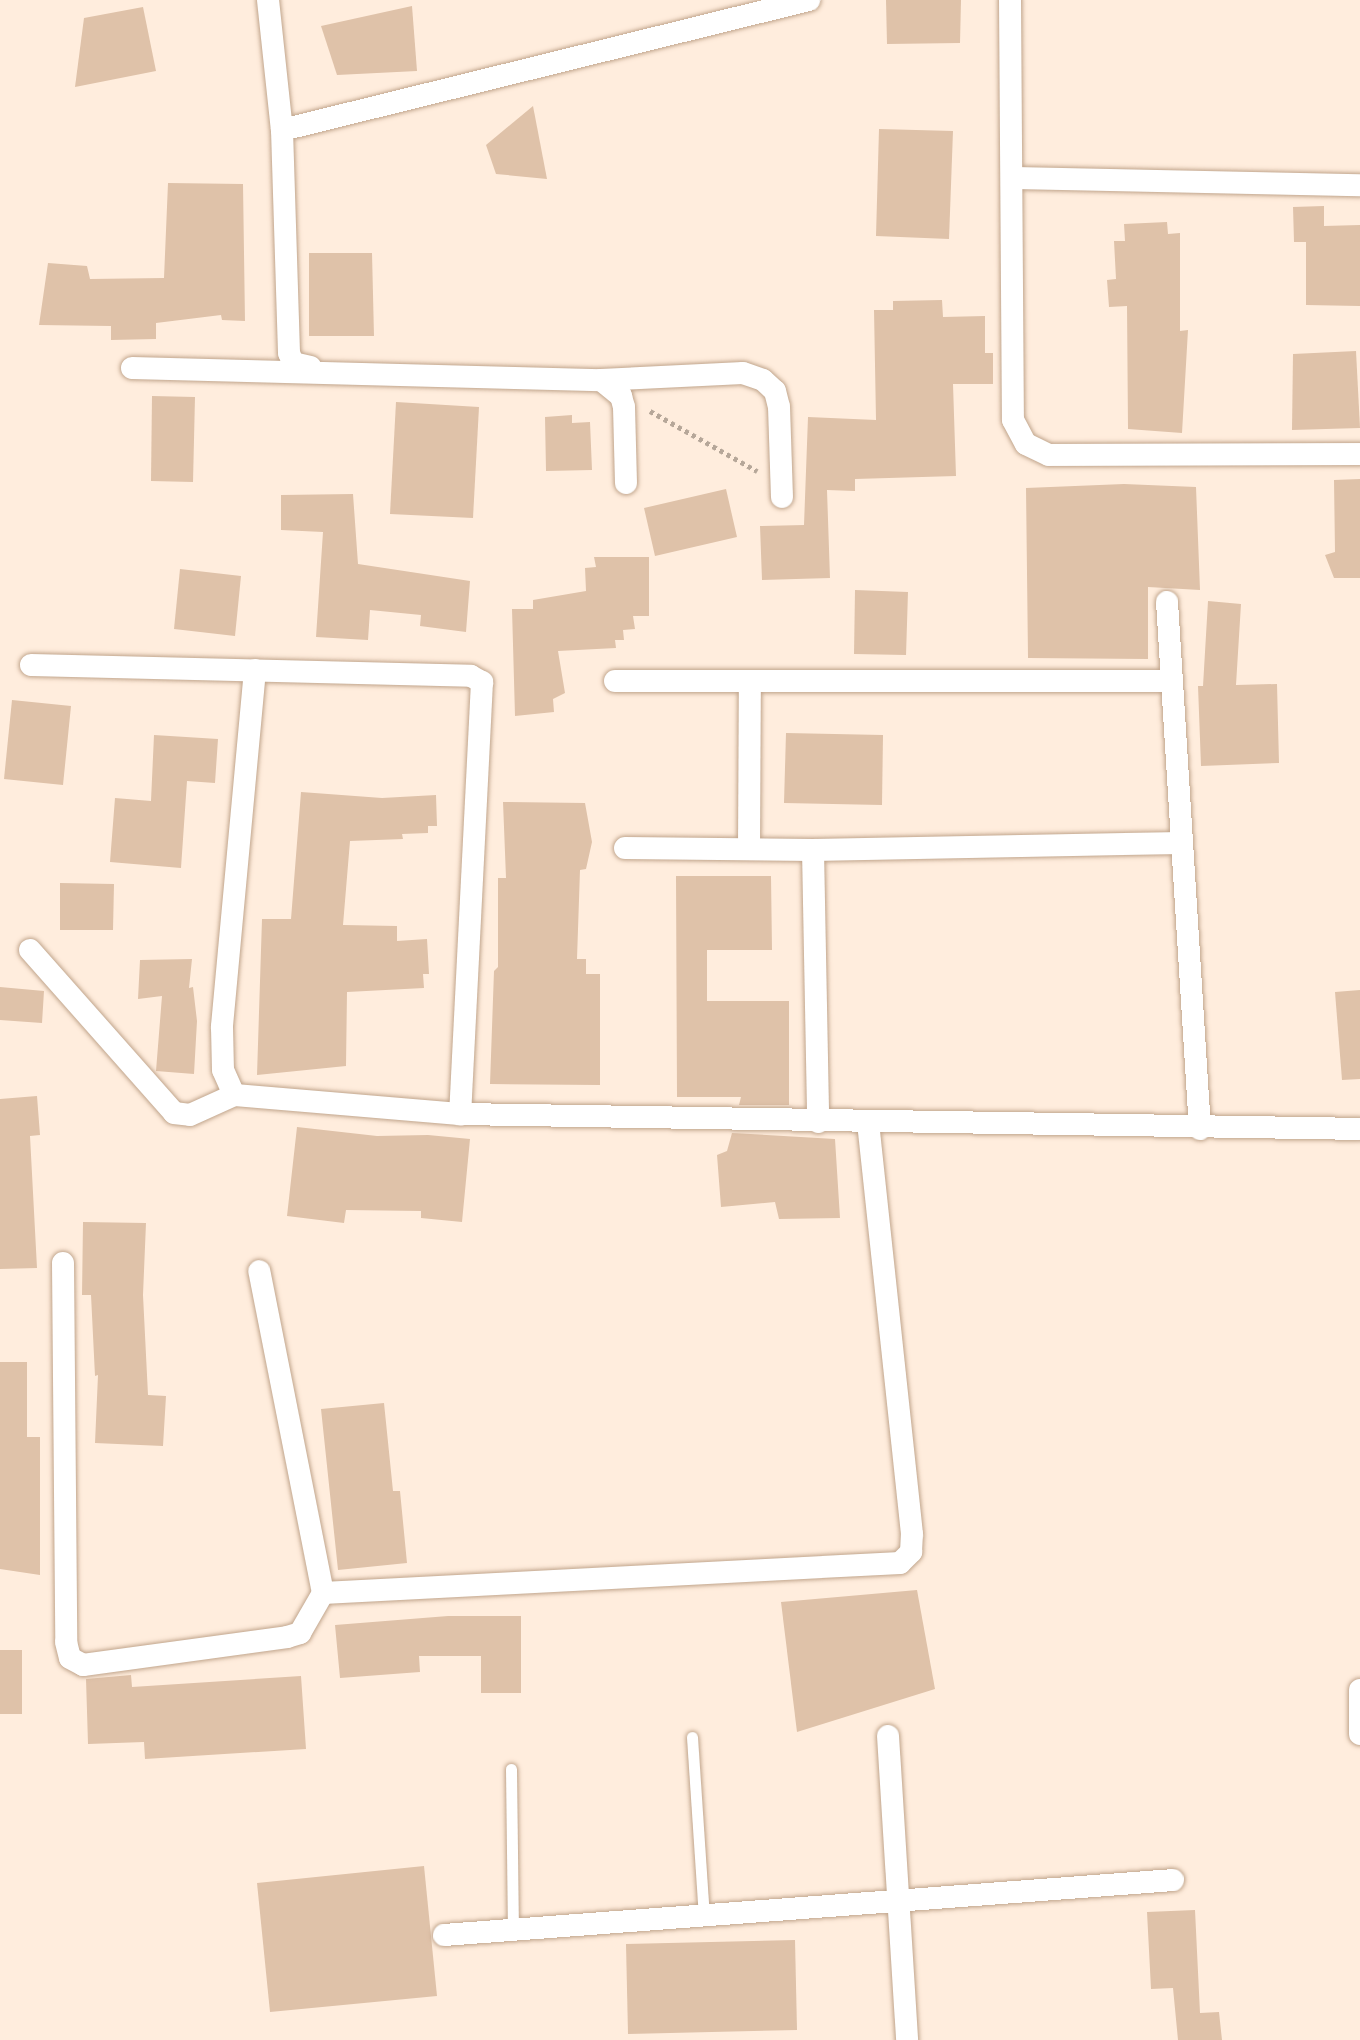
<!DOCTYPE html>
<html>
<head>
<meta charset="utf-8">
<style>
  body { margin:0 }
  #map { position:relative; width:1360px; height:2040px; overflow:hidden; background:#ffeddd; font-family:"PT Sans Narrow",sans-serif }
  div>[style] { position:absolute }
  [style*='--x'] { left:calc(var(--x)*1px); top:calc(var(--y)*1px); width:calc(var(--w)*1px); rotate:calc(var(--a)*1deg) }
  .building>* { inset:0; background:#dfc2a9 }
  .path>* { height:5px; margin-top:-2.5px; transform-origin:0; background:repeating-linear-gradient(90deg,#b6a799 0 4px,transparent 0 8px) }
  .roads { filter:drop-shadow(0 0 2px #c1a58c) drop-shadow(0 0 2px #c1a58c) }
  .service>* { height:11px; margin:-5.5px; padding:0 5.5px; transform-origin:5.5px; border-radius:5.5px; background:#fff }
  .minor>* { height:22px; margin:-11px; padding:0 11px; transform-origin:11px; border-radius:11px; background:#fff }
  span { translate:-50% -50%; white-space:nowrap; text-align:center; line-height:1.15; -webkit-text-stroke:6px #fff; paint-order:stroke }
</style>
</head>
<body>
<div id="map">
  <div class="building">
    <div style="clip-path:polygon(886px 0,961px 0,960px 43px,887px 44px)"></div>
    <div style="clip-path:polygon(412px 6px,417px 71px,337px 75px,321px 26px)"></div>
    <div style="clip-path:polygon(143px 7px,156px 71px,75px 87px,84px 18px)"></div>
    <div style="clip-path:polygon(533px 106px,547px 179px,496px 174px,486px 145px)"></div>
    <div style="clip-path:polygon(879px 129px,953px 131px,949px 239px,876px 236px)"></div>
    <div style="clip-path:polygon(168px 183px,243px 184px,245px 321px,222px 320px,221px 315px,156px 323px,156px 339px,111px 340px,111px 326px,39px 325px,48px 263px,87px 266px,90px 279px,164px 278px)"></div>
    <div style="clip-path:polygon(1324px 206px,1324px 226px,1360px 225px,1360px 306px,1306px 305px,1306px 242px,1294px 242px,1293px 207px)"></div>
    <div style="clip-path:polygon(1167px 222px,1168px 234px,1180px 233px,1180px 331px,1188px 330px,1182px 433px,1128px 429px,1127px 306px,1109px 307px,1107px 280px,1116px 279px,1114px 241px,1125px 241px,1124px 224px)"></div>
    <div style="clip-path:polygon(309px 253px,372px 253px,374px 336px,309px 336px)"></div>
    <div style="clip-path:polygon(942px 300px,943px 317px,985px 316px,985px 353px,993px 353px,993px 384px,953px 384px,956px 476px,855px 479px,855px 491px,827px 490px,830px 578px,762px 580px,760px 526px,804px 525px,808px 417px,876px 420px,874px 310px,893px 310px,893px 301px)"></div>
    <div style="clip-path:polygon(1356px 351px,1360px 428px,1292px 430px,1293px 354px)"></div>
    <div style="clip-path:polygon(152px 396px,195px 397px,193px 482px,151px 481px)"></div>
    <div style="clip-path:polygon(396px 402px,479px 407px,473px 518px,390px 514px)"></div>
    <div style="clip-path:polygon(572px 415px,572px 423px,590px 422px,592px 470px,546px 471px,545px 417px)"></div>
    <div style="clip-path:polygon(1360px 479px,1360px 578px,1334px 578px,1325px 555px,1335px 552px,1334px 480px)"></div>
    <div style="clip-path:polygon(1124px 484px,1196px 487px,1200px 590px,1148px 587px,1148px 659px,1028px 658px,1026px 488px)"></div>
    <div style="clip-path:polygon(726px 489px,737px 537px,655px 556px,644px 508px)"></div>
    <div style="clip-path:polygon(353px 494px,358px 564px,470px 581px,466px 632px,420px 626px,421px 615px,370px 610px,368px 640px,316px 637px,323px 532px,281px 530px,281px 495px)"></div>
    <div style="clip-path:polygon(594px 557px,649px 557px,649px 616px,633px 616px,635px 629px,623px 630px,624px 640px,615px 640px,616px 648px,558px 651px,565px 693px,553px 699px,554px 712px,515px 716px,512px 609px,533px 609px,533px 600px,586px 591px,585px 568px,596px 567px)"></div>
    <div style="clip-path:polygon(180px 569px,241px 576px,235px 636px,174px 629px)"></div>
    <div style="clip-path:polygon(855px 590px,908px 592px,906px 655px,854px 654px)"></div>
    <div style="clip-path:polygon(1208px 601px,1241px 604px,1236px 685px,1277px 684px,1279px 763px,1201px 766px,1198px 686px,1203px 686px)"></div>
    <div style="clip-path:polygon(12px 700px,71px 706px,63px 785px,4px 779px)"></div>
    <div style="clip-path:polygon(786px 733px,883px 735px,882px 805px,784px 803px)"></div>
    <div style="clip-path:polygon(154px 735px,218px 739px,215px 783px,187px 781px,181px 868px,110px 862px,115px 798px,151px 801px)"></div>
    <div style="clip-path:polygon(301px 792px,382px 798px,436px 795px,437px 826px,428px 826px,428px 833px,402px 834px,403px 839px,350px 841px,343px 925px,397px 926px,397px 941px,427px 939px,429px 974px,423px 974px,424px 988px,347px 992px,346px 1066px,257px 1075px,262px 919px,291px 919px)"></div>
    <div style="clip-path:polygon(503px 802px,585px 803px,592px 842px,586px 869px,580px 870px,577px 959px,586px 959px,586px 974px,600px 974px,600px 1085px,490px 1084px,494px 971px,498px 967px,498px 878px,506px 878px)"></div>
    <div style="clip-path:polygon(676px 876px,771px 876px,772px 950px,707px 950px,707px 1001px,789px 1001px,789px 1105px,739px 1105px,741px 1097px,677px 1097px)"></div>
    <div style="clip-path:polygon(60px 883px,114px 884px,113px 930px,60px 930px)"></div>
    <div style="clip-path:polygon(192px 959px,189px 988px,193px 987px,197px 1021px,194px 1074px,156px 1071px,162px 996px,138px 999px,140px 960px)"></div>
    <div style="clip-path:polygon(0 987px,44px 991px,42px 1023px,0 1020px)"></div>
    <div style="clip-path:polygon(1360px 990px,1360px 1079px,1342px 1080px,1335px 992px)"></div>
    <div style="clip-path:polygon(37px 1096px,40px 1135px,30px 1136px,37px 1268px,0 1269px,0 1099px)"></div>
    <div style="clip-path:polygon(297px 1127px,377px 1136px,428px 1135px,470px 1139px,462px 1222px,421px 1218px,421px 1211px,346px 1210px,344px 1223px,287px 1216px)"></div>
    <div style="clip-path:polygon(732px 1133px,835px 1139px,840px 1218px,779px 1219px,775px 1202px,721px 1207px,717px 1155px,727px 1151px)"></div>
    <div style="clip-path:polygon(83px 1222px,146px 1223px,143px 1295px,148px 1395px,166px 1396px,163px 1446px,95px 1443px,98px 1375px,95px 1376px,91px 1295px,82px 1295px)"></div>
    <div style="clip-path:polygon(0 1362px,27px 1362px,27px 1437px,40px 1437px,40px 1575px,0 1569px)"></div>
    <div style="clip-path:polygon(384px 1403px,393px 1491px,400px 1491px,407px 1563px,338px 1570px,321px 1409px)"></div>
    <div style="clip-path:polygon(917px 1590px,935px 1689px,797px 1732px,781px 1602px)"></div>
    <div style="clip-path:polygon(448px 1616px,521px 1616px,521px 1693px,481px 1693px,481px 1656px,419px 1656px,420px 1672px,340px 1678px,335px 1625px)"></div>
    <div style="clip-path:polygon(0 1650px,22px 1650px,22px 1714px,0 1714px)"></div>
    <div style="clip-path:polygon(131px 1675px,132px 1687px,301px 1676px,306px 1749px,145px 1759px,144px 1742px,88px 1744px,86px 1679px)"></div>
    <div style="clip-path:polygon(424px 1866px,437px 1996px,270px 2012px,257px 1883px)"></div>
    <div style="clip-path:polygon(1195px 1910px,1200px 2013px,1219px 2012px,1222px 2040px,1178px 2040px,1173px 1988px,1151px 1989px,1147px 1912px)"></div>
    <div style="clip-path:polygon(795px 1940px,797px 2030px,628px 2034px,626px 1944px)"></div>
  </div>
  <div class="path">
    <div style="--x:650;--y:411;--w:123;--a:29.3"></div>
  </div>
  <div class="roads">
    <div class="service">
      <div style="--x:692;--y:1737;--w:179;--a:86.2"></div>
      <div style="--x:511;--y:1769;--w:161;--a:89.3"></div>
    </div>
    <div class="minor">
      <div style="--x:268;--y:0;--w:131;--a:83.9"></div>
      <div style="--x:282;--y:130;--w:223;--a:88.2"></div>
      <div style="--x:289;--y:353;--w:11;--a:68"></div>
      <div style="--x:293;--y:363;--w:18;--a:13"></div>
      <div style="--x:1010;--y:0;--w:420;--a:89.6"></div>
      <div style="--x:1013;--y:420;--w:27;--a:62"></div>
      <div style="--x:1026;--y:444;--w:25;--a:26"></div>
      <div style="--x:1049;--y:455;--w:311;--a:-0.2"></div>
      <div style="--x:282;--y:130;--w:543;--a:-13.86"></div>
      <div style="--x:1014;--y:178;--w:346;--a:1.2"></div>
      <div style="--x:132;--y:368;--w:469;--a:1.5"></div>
      <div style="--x:601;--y:380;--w:26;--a:39"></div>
      <div style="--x:621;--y:396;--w:11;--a:75"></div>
      <div style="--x:624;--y:407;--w:76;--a:88.5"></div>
      <div style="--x:601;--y:380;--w:142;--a:-2.8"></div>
      <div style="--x:743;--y:373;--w:21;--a:19"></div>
      <div style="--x:763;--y:380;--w:16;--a:43"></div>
      <div style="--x:775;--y:391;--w:16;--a:76"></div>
      <div style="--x:779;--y:407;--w:90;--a:88.1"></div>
      <div style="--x:1167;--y:602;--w:528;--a:86.42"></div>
      <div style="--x:31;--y:665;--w:440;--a:1.4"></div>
      <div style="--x:471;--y:676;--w:13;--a:29"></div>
      <div style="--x:482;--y:682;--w:433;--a:92.9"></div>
      <div style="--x:255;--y:670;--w:359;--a:95.3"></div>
      <div style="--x:222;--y:1027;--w:43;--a:88.7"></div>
      <div style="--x:223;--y:1070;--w:27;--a:66"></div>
      <div style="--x:234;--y:1095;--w:227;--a:4.8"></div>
      <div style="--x:460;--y:1114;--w:900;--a:0.95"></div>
      <div style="--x:615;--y:681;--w:557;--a:0"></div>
      <div style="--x:625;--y:848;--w:188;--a:0.6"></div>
      <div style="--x:813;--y:850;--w:369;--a:-1.1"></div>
      <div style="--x:749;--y:848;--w:166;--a:-89.7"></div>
      <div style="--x:813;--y:850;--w:272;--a:88.9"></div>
      <div style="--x:30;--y:950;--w:217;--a:48.5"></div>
      <div style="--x:174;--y:1113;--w:16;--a:7"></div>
      <div style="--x:190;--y:1115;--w:48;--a:-24.4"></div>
      <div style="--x:63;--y:1263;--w:379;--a:89.5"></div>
      <div style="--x:66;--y:1642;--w:16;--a:76"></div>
      <div style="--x:70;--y:1658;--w:15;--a:28"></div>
      <div style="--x:83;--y:1665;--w:206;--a:-7.8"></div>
      <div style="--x:287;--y:1637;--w:14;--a:-17"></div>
      <div style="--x:300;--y:1633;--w:46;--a:-60.1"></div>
      <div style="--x:323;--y:1593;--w:328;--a:-101.2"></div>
      <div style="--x:323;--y:1593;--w:578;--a:-2.98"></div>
      <div style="--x:900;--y:1563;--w:16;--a:-45"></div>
      <div style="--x:911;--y:1552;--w:18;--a:-87"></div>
      <div style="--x:912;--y:1534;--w:414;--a:-96.1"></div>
      <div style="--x:1360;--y:1690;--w:44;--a:90"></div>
      <div style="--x:888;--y:1736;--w:305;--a:86.4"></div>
      <div style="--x:444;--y:1935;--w:731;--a:-4.31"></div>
    </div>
  </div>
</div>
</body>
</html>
